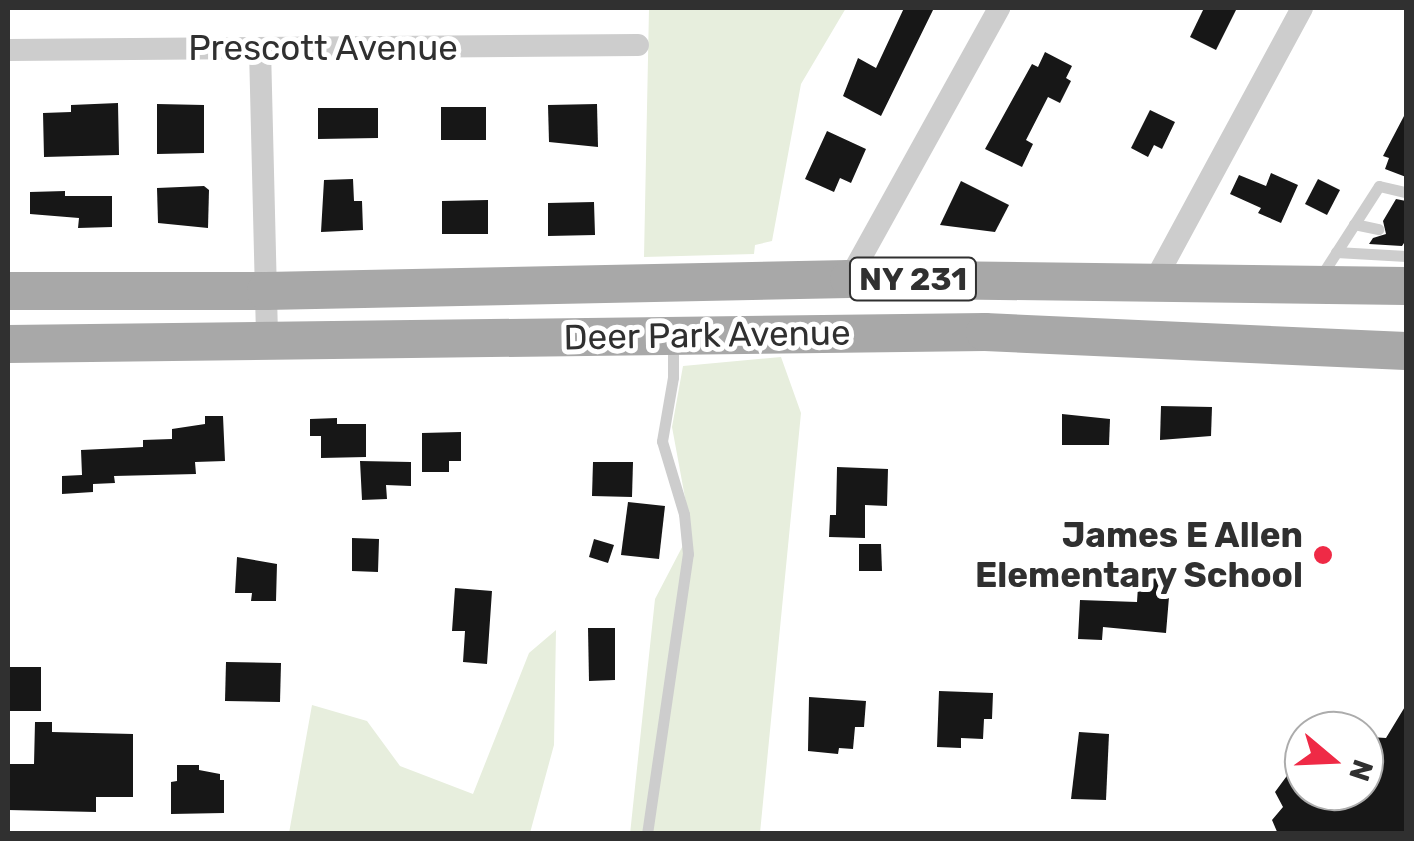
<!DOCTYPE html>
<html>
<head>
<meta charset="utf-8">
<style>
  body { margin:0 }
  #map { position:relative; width:1414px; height:841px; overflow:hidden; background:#fff; font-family:Rubik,sans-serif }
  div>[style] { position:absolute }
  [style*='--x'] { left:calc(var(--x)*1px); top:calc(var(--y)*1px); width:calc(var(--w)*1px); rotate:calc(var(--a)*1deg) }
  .green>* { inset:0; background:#e7eedd }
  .building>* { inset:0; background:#171717 }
  .service>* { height:11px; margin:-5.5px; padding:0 5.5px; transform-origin:5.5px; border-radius:5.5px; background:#cdcdcd }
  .minor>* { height:22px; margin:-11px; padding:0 11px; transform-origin:11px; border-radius:11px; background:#cdcdcd }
  .primary>* { height:38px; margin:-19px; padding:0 19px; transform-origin:19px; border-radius:19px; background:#a8a8a8 }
  .dots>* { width:28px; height:28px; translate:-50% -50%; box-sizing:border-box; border:5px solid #fff; border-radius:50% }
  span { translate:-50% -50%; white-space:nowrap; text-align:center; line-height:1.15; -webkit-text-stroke:10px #fff; paint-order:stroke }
  .shield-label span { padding:2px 8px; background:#fff; border:2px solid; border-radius:8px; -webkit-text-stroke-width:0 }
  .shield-label { font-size:32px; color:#303030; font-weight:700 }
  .street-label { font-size:35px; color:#303030 }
  .poi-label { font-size:35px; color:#303030; font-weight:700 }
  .right { translate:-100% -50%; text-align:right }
  .frame { position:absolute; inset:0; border:10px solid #303030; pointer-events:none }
  .north { position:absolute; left:1284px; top:711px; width:100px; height:100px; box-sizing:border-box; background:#fff; border:2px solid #acacac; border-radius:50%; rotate:109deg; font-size:28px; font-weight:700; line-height:40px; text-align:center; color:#303030 }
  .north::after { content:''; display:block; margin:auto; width:35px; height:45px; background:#ef2a46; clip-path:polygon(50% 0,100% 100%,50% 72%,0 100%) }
</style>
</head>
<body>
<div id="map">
  <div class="green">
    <div style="clip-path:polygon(649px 8px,846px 8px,801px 84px,772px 241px,755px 245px,754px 254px,644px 257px)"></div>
    <div style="clip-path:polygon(781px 357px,801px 413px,760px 833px,630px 834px,655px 599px,691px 530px,672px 427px,683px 366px)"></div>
    <div style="clip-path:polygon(556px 630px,554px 745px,530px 833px,289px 833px,312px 705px,367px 721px,400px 766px,473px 794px,529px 653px)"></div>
  </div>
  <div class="building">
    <div style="clip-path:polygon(904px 8px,934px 8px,881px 116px,843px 96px,858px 58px,876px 68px)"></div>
    <div style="clip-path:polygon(1204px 8px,1237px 8px,1216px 50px,1190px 37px)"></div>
    <div style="clip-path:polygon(1045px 52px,1072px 66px,1066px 78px,1071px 81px,1060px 103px,1048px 97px,1026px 140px,1033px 144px,1022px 167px,985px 149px,1032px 64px,1038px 67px)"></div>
    <div style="clip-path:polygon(118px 103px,119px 155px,44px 157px,43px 113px,71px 112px,71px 105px)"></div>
    <div style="clip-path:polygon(157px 104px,204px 105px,204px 153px,157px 154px)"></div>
    <div style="clip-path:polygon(597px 104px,598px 147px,549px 142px,548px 105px)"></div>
    <div style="clip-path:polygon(441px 107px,486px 107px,486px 140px,441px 140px)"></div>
    <div style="clip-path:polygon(318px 108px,378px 108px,378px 138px,318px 139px)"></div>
    <div style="clip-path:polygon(1150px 110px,1175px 122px,1162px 149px,1154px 145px,1148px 157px,1131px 148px)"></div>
    <div style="clip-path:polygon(1404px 116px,1406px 117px,1406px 177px,1385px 169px,1389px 158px,1383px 156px)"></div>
    <div style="clip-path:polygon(827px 131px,866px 149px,851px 183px,840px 178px,834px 192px,805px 179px)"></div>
    <div style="clip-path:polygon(1271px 173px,1298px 185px,1281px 223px,1258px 213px,1261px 208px,1230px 194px,1239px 175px,1266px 186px)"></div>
    <div style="clip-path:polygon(353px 179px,354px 201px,362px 201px,363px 230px,321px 232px,324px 180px)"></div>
    <div style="clip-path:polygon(1318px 179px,1340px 190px,1327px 215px,1305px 204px)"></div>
    <div style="clip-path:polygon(961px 181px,1009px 205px,995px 232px,940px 225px)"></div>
    <div style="clip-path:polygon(204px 186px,209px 190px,208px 228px,158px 223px,157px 188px)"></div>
    <div style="clip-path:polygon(65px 191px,65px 196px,112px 196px,112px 227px,78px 228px,79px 218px,30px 214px,30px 192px)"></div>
    <div style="clip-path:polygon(1396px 199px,1406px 201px,1406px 240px,1402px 246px,1369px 244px,1373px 238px,1386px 234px,1383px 221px)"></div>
    <div style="clip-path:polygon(488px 200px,488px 234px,442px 234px,442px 201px)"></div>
    <div style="clip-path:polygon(594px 202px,595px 235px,548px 236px,548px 203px)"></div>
    <div style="clip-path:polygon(1161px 406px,1212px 407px,1211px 436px,1160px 440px)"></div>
    <div style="clip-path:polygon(1062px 414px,1110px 419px,1109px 445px,1062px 445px)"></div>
    <div style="clip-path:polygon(205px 416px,223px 416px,225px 461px,195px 462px,196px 474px,114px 476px,115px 483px,93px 484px,93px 492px,62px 494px,62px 476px,82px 475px,81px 450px,143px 447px,143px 440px,172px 439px,172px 429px,205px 424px)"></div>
    <div style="clip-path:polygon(337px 418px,337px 424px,366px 424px,366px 457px,321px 458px,321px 436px,310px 436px,310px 419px)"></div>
    <div style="clip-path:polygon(461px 432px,461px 461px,449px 461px,449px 472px,422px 472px,422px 433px)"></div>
    <div style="clip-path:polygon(360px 461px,411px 462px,411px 486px,386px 485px,387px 499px,362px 500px)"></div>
    <div style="clip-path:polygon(593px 462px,633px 462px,632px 497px,592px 496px)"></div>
    <div style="clip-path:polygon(837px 467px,888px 469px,887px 506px,865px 505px,865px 538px,829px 537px,830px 515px,836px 515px)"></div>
    <div style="clip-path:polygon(628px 502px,665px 506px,659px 559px,621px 555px)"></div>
    <div style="clip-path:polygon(352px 538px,379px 539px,378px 572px,352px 571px)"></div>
    <div style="clip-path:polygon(594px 539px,614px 545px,608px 563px,589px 557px)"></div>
    <div style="clip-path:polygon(859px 544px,881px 544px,882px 571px,859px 571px)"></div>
    <div style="clip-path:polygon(237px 557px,277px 564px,276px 601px,251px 601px,252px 593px,235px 593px)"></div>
    <div style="clip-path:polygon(1139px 571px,1171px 573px,1166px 633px,1103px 627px,1102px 640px,1078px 639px,1080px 600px,1137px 602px)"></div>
    <div style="clip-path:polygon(455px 588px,492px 591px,487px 664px,463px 662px,465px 631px,452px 631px)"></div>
    <div style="clip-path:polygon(588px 628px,615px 628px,615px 680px,589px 681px)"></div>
    <div style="clip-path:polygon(226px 662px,281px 663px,280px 702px,225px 701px)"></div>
    <div style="clip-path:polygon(8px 667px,41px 667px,41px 711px,8px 711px)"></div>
    <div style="clip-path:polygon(939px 691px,993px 693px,992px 719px,984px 719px,983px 739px,961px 738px,961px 748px,937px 747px)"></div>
    <div style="clip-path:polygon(809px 697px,866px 701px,864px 727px,855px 727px,853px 749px,839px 748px,838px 754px,808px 751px)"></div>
    <div style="clip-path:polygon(1406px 705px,1406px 834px,1278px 834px,1272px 820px,1283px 807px,1275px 792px,1289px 773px,1304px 774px,1304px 791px,1364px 791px,1364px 744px,1370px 737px,1386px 738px)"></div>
    <div style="clip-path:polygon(35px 722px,52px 722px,52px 732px,133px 734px,133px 797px,96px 797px,96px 812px,8px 810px,8px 764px,34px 764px)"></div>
    <div style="clip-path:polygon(1079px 732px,1109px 734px,1106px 800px,1071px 799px)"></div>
    <div style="clip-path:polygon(177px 765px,199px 765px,199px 770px,220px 774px,220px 780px,224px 780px,224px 813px,171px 814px,171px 782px,177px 781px)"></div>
  </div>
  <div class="service">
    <div style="--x:1354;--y:224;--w:25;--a:12"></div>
    <div style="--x:1336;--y:252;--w:70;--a:3.3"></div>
    <div style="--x:1321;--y:276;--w:107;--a:-57.2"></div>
    <div style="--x:1379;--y:186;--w:28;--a:13"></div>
    <div style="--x:647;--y:834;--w:283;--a:-81.7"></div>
    <div style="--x:688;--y:554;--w:40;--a:-95.7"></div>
    <div style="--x:684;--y:514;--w:76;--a:-106.8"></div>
    <div style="--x:662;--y:441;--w:65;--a:-80.2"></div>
    <div style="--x:673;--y:377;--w:38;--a:-90"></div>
  </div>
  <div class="minor">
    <div style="--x:260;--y:49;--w:293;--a:88.6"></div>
    <div style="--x:8;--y:50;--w:630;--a:-0.45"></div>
    <div style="--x:849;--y:279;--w:310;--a:-61"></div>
    <div style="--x:1155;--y:280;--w:309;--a:-61.6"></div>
  </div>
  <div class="primary">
    <div style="--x:8;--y:291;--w:258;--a:0"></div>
    <div style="--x:266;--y:291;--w:583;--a:-1.18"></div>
    <div style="--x:849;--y:279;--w:557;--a:0.72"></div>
    <div style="--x:8;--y:344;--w:977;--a:-0.7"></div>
    <div style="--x:985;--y:332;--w:421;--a:2.6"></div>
  </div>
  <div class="dots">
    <div style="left:1323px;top:555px;background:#ef2a46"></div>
  </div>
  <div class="shield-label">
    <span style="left:913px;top:279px">NY 231</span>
  </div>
  <div class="street-label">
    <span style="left:323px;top:48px">Prescott Avenue</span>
    <span style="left:707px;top:335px;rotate:-1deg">Deer Park Avenue</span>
  </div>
  <div class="poi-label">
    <span class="right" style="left:1303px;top:555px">James E Allen<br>Elementary School</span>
  </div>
  <div class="frame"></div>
  <div class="north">N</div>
</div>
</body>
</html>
